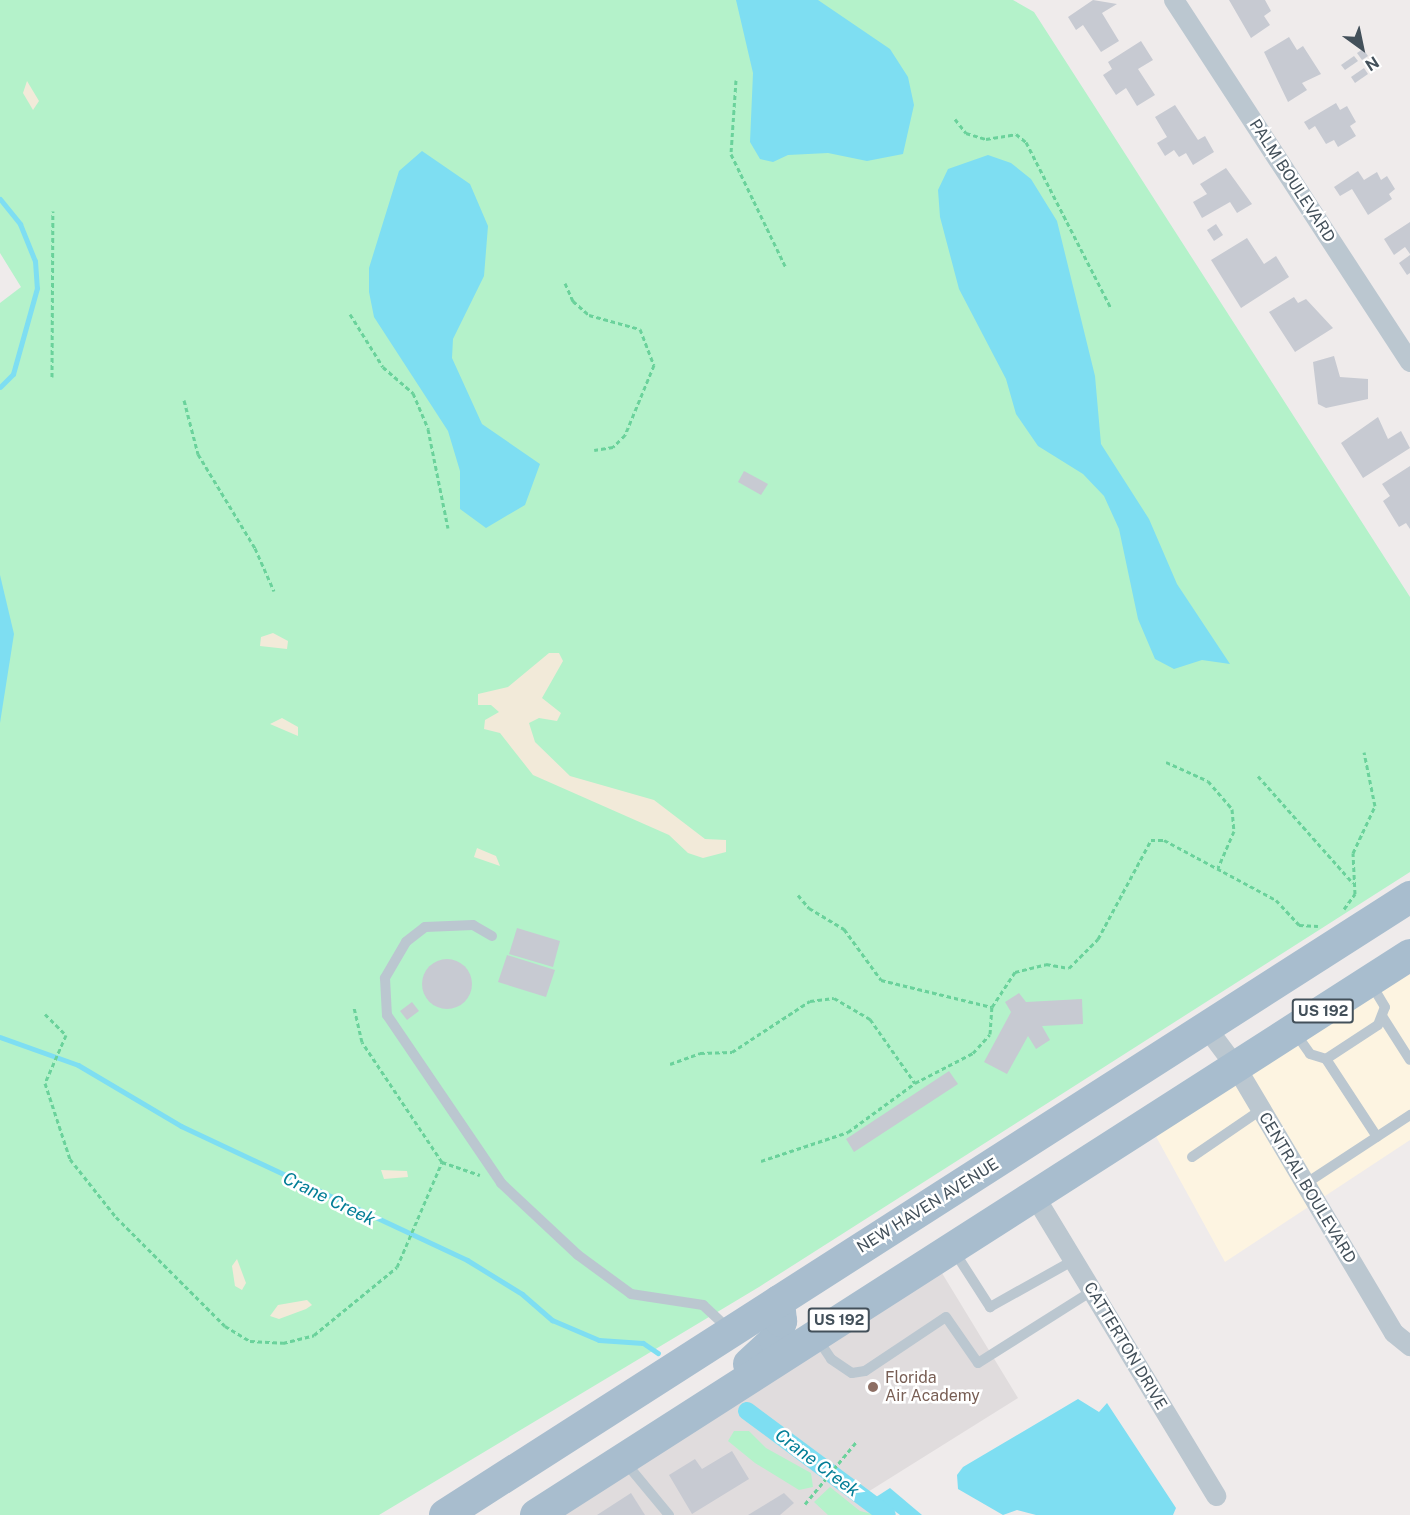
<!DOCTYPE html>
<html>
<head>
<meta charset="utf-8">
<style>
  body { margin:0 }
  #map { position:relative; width:1410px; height:1515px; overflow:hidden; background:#efebeb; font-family:"Public Sans",sans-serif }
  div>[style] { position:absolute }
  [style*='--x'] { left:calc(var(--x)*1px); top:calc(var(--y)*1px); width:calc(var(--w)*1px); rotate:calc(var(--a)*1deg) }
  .commercial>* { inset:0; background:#fdf4e1 }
  .education>* { inset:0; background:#e0dcdd }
  .green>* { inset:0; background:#b4f2ca }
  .sand>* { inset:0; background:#f2ead9 }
  .water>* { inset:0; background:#7edef2 }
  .stream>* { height:5px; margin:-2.5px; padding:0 2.5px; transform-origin:2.5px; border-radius:2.5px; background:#7edef2 }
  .canal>* { height:18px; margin:-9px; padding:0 9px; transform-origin:9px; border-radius:9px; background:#7edef2 }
  .building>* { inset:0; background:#c7cad2 }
  .round { border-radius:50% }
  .path>* { height:3px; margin-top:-1.5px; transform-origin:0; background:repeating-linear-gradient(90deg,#6ad29b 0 4.5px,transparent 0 7.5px) }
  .service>* { height:10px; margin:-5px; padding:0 5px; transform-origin:5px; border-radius:5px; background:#bbc7d0 }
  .minor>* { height:20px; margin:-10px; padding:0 10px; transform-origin:10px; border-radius:10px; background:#bbc7d0 }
  .primary>* { height:32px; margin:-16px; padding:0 16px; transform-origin:16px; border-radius:16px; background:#a8bdce }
  .dots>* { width:16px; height:16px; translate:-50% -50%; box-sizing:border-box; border:3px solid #fff; border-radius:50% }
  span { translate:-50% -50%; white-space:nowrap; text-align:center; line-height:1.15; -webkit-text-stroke:5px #fff; paint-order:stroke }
  .shield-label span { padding:2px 4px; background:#fff; border:2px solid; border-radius:4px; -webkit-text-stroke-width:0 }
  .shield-label { font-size:15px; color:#43505a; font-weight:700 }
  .street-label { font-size:16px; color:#43505a }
  .education-label { font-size:16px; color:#785e54 }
  .left { translate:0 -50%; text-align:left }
  .water-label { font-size:18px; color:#037e97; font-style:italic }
  .north { position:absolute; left:1332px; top:18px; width:60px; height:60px; -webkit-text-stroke:4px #fff; paint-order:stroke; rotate:147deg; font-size:16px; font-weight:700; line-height:24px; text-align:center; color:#43505a }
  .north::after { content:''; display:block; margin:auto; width:21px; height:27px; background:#43505a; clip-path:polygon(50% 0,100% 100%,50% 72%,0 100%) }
</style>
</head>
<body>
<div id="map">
  <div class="commercial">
    <div style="clip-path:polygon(1410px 967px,1410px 1140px,1225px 1262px,1153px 1131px)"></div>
  </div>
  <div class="education">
    <div style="clip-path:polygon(934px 1260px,1018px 1398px,863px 1495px,887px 1515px,536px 1515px)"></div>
  </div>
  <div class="green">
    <div style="clip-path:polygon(0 0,1013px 0,1034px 12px,1410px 597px,1410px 872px,759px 1287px,379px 1515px,0 1515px,0 303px,21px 287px,0 253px)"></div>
    <div style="clip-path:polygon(734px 1431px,749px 1431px,766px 1448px,811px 1473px,813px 1487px,799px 1490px,755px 1463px,728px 1441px)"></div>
    <div style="clip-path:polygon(830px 1487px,860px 1511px,876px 1515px,828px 1515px,814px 1502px)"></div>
  </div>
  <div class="sand">
    <div style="clip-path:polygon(27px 81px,39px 101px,33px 110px,23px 93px)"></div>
    <div style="clip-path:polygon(273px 633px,288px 641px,287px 649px,260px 646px,261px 637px)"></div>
    <div style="clip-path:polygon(549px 653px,559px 653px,563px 661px,542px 698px,561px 713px,557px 721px,539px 718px,529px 723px,535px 742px,570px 776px,654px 800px,705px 839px,726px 840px,726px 852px,703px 858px,688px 853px,669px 835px,533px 775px,500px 733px,484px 729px,485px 720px,499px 712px,491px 705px,478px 705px,478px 694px,508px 687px)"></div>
    <div style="clip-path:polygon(282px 718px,298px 727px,298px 736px,270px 724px)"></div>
    <div style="clip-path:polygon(477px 848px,496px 856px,500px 866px,474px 857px)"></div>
    <div style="clip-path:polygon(381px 1170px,407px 1171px,408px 1177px,384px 1179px)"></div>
    <div style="clip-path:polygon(237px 1259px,246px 1283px,242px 1290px,235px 1286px,232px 1266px)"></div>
    <div style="clip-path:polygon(307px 1300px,312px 1305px,306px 1309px,279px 1319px,270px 1316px,278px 1305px)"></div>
  </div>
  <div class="water">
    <div style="clip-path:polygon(736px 0,818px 0,890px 49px,908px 77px,914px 105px,903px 154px,867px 161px,828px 153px,788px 155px,773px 162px,760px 159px,750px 142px,753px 73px)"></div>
    <div style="clip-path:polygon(422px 151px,470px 184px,488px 226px,484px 276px,453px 339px,452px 358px,482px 424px,540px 464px,525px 505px,486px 528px,460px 509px,460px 471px,448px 431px,374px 317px,369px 292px,369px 268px,399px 171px)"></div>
    <div style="clip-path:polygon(988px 155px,1011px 163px,1031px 179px,1057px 221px,1095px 376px,1101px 444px,1149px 519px,1177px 584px,1230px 664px,1202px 660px,1174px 669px,1155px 659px,1138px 619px,1119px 529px,1104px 496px,1083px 474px,1038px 446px,1016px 414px,1006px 379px,959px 289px,940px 217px,938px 190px,948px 169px)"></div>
    <div style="clip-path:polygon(0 575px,14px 634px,0 723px)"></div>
    <div style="clip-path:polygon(1078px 1399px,1099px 1412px,1107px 1403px,1176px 1508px,1173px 1515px,1036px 1515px,1017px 1510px,1003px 1515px,958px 1489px,957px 1475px,963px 1467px)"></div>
    <div style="clip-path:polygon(890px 1488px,922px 1515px,900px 1515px,876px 1497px)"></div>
  </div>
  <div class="stream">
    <div style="--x:0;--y:199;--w:32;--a:51"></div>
    <div style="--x:20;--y:224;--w:40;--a:68"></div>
    <div style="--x:35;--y:261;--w:27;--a:86"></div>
    <div style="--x:37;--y:288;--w:89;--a:105.6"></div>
    <div style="--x:13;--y:374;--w:18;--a:135"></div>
    <div style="--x:0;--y:1037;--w:83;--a:19.7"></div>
    <div style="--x:78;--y:1065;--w:120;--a:30.6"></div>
    <div style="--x:181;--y:1126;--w:316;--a:25.1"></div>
    <div style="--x:467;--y:1260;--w:65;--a:31.7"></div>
    <div style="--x:522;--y:1294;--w:40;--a:41"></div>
    <div style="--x:552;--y:1320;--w:51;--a:23.1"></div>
    <div style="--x:599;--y:1340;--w:44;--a:3.9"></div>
    <div style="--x:643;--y:1343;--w:18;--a:34"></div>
  </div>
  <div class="canal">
    <div style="--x:747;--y:1411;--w:174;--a:36.6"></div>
  </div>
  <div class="building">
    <div style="clip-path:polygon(1093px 0,1117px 4px,1102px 13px,1119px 41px,1101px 52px,1083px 25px,1076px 30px,1068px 17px)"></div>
    <div style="clip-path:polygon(1229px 0,1265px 0,1271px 11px,1264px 16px,1270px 25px,1251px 38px)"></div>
    <div style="clip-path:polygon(1289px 37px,1297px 50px,1303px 46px,1321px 74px,1302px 83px,1307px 90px,1288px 102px,1264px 52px)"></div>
    <div style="clip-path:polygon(1141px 41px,1153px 60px,1138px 69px,1155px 95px,1137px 106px,1126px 88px,1116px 95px,1103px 75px,1112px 69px,1108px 62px)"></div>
    <div style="clip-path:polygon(1363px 49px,1368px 56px,1362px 60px,1357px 53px)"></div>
    <div style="clip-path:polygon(1354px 56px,1358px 61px,1345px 70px,1341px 65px)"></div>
    <div style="clip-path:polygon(1364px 68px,1368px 74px,1355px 83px,1351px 77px)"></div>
    <div style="clip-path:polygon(1336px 103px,1340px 110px,1347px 106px,1356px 122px,1350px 126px,1356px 136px,1338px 147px,1334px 140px,1326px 144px,1315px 126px,1309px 130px,1304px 122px)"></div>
    <div style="clip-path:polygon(1175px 105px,1198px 140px,1205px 136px,1214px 152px,1193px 165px,1186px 153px,1179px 157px,1174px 150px,1165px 156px,1157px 143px,1167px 137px,1155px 117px)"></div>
    <div style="clip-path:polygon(1226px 168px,1252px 204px,1237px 213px,1230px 202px,1202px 218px,1193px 202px,1207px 194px,1200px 184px)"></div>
    <div style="clip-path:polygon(1358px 171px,1364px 180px,1377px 172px,1381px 180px,1387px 176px,1395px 189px,1389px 194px,1392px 199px,1368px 215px,1352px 189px,1340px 196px,1334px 187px)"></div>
    <div style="clip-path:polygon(1410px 222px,1410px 254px,1405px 247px,1394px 255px,1384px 239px)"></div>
    <div style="clip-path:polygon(1216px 224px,1223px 235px,1214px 241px,1207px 230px)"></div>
    <div style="clip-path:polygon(1247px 238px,1264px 264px,1276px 256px,1289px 277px,1241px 308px,1211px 260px)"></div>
    <div style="clip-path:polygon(1410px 255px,1410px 273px,1407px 275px,1399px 263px)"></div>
    <div style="clip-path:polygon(1294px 297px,1298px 303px,1306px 299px,1333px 328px,1295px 352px,1269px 312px)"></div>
    <div style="clip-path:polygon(1334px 356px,1340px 377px,1368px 379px,1368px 399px,1326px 408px,1318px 404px,1313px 362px)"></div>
    <div style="clip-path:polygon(1378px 417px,1388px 439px,1401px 431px,1410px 448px,1363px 478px,1341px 443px)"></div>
    <div style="clip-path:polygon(1410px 466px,1410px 529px,1406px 523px,1399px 527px,1383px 501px,1390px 496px,1382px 484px)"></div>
    <div style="clip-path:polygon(744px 471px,768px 484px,761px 495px,738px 482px)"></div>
    <div style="clip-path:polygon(517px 928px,560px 941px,553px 967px,509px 954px)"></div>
    <div style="clip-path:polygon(507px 955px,555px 970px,546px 997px,498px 982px)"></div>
    <div class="round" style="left:422px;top:959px;width:50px;height:50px"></div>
    <div style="clip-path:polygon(1019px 993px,1026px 1002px,1082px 999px,1083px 1024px,1042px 1026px,1050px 1040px,1036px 1049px,1028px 1036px,1007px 1074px,984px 1062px,1011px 1012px,1005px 1002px)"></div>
    <div style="clip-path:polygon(412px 1002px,419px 1011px,407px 1020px,400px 1011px)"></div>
    <div style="clip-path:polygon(949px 1071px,958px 1084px,854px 1152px,846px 1139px)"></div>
    <div style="clip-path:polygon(732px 1451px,749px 1479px,692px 1514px,669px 1475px,695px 1459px,702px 1469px)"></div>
    <div style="clip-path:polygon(631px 1493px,645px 1515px,597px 1515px)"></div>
    <div style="clip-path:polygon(784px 1493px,794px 1503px,780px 1515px,748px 1515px)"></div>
  </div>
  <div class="path">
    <div style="--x:736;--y:80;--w:74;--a:93.9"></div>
    <div style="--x:731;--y:154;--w:127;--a:64.2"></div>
    <div style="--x:955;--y:119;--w:18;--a:52"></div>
    <div style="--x:966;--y:133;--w:21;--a:17"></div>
    <div style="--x:986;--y:139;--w:30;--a:-9"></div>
    <div style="--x:1016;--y:134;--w:13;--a:39"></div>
    <div style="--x:1026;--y:142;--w:186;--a:62.9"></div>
    <div style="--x:565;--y:283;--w:20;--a:66"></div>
    <div style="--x:573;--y:301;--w:21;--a:41"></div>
    <div style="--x:589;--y:315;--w:53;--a:15.4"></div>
    <div style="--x:640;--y:329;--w:39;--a:69"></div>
    <div style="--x:654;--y:365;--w:76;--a:112.5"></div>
    <div style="--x:625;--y:435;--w:17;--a:135"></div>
    <div style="--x:613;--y:447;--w:19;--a:171"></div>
    <div style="--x:350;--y:314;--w:62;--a:58.1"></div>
    <div style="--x:383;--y:367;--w:40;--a:41"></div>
    <div style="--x:413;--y:393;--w:39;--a:67"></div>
    <div style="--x:428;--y:429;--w:101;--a:78.6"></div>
    <div style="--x:52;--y:377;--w:166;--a:-89.7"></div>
    <div style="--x:184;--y:400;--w:56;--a:75.5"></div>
    <div style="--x:198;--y:454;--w:110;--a:58.8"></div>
    <div style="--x:255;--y:548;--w:47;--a:66.2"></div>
    <div style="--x:1166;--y:762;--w:46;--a:24.3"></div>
    <div style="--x:1208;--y:781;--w:37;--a:49"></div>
    <div style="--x:1232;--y:809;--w:22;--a:85"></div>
    <div style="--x:1234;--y:831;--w:40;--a:113.4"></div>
    <div style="--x:1258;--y:776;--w:143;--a:48.4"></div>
    <div style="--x:798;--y:895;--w:17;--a:50"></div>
    <div style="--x:809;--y:908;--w:41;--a:31"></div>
    <div style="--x:844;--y:929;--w:63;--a:54"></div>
    <div style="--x:881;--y:980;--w:114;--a:13.7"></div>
    <div style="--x:1344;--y:909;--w:19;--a:-54"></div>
    <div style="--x:1355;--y:894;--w:41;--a:-92.8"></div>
    <div style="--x:1353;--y:853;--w:52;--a:-64.9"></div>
    <div style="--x:1375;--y:806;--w:55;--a:-101.5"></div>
    <div style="--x:45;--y:1014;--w:30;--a:45"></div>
    <div style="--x:66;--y:1035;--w:52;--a:113.6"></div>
    <div style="--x:45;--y:1083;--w:80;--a:71.8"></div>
    <div style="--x:70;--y:1159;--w:74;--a:51.6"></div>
    <div style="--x:116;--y:1217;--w:154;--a:45"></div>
    <div style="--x:225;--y:1326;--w:29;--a:31"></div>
    <div style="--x:250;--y:1341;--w:33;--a:3"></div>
    <div style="--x:283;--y:1343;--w:32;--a:-14"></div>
    <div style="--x:314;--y:1335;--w:107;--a:-39.3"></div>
    <div style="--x:397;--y:1267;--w:114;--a:-66.8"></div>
    <div style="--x:442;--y:1162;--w:144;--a:-123.7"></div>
    <div style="--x:362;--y:1042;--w:35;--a:-103"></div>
    <div style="--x:670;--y:1064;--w:32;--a:-20"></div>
    <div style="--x:700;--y:1053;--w:32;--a:-2"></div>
    <div style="--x:732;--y:1052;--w:93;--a:-33.2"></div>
    <div style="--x:810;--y:1001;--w:24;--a:-7"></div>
    <div style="--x:834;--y:998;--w:42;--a:30.3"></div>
    <div style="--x:870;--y:1019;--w:78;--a:54.9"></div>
    <div style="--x:761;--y:1161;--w:92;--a:-18.4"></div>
    <div style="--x:848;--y:1132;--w:83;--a:-36.2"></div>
    <div style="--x:915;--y:1083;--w:65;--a:-27.3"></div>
    <div style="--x:973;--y:1053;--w:25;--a:-48"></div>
    <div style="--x:990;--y:1034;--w:27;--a:-86"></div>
    <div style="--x:992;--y:1007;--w:42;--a:-56.7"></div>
    <div style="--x:1015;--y:972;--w:32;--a:-14"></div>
    <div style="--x:1046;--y:964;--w:23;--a:10"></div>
    <div style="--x:1069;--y:968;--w:41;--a:-45"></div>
    <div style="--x:1098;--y:939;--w:112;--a:-61.8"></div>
    <div style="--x:1151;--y:840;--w:13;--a:0"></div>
    <div style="--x:1164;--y:840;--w:127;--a:28.2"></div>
    <div style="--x:1276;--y:900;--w:34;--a:47"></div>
    <div style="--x:1299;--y:925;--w:19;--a:3"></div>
    <div style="--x:442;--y:1162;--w:40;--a:18.9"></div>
    <div style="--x:805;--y:1504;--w:82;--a:-50.5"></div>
  </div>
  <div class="service">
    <div style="--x:492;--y:936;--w:22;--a:-150"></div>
    <div style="--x:473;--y:925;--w:48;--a:177.6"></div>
    <div style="--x:425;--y:927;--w:24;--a:142"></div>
    <div style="--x:406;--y:942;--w:42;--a:120.3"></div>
    <div style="--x:385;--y:978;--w:37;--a:87"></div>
    <div style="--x:387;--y:1015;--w:203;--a:55.8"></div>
    <div style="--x:501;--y:1183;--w:105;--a:43.1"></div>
    <div style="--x:578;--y:1255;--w:66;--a:36.3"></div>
    <div style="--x:631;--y:1294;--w:73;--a:8.7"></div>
    <div style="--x:703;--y:1305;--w:35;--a:43"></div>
    <div style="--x:1382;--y:1016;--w:52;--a:57.5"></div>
    <div style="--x:1294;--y:1031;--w:28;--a:55"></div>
    <div style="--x:1310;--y:1054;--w:17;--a:17"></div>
    <div style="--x:1326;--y:1059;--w:93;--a:56.8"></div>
    <div style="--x:1326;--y:1059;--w:62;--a:-33.2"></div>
    <div style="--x:1378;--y:1025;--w:19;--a:-69"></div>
    <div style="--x:1385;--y:1007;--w:27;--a:-121"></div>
    <div style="--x:1192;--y:1157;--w:83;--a:-34.3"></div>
    <div style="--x:1305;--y:1184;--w:126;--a:-33.3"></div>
    <div style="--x:954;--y:1251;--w:67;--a:57.3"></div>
    <div style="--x:990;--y:1307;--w:96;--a:-29.2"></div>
    <div style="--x:817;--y:1338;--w:25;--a:56"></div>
    <div style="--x:831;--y:1359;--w:25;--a:34"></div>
    <div style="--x:852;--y:1373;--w:13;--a:-9"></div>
    <div style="--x:865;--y:1371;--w:97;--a:-33.7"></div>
    <div style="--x:946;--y:1317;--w:56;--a:55.2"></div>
    <div style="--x:978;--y:1363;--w:135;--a:-32.3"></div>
    <div style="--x:625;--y:1462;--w:69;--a:50.3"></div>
  </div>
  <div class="minor">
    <div style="--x:1174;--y:0;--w:432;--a:56.9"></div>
    <div style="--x:1206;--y:1027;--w:50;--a:53.1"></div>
    <div style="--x:1236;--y:1067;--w:309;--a:59.3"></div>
    <div style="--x:1394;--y:1333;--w:21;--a:39"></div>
    <div style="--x:1034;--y:1195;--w:352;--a:58.8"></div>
  </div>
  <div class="primary">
    <div style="--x:749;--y:1364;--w:35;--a:-43"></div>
    <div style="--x:775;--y:1340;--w:20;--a:-72"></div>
    <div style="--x:781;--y:1321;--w:20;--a:-96"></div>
    <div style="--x:445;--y:1515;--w:1146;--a:-32.64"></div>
    <div style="--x:536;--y:1515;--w:1038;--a:-32.65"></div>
  </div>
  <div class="dots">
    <div style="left:873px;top:1387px;background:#8d6e63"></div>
  </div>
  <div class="shield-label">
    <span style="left:1323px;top:1011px">US 192</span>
    <span style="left:839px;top:1320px">US 192</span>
  </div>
  <div class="street-label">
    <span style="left:1292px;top:181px;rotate:57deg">PALM BOULEVARD</span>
    <span style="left:1307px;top:1188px;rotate:59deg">CENTRAL BOULEVARD</span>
    <span style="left:928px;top:1206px;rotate:-32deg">NEW HAVEN AVENUE</span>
    <span style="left:1125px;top:1346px;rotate:59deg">CATTERTON DRIVE</span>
  </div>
  <div class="education-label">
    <span class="left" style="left:885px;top:1387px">Florida<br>Air Academy</span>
  </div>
  <div class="water-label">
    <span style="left:329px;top:1199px;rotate:26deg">Crane Creek</span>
    <span style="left:817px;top:1463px;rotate:37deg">Crane Creek</span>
  </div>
  <div class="north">N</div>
</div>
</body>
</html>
